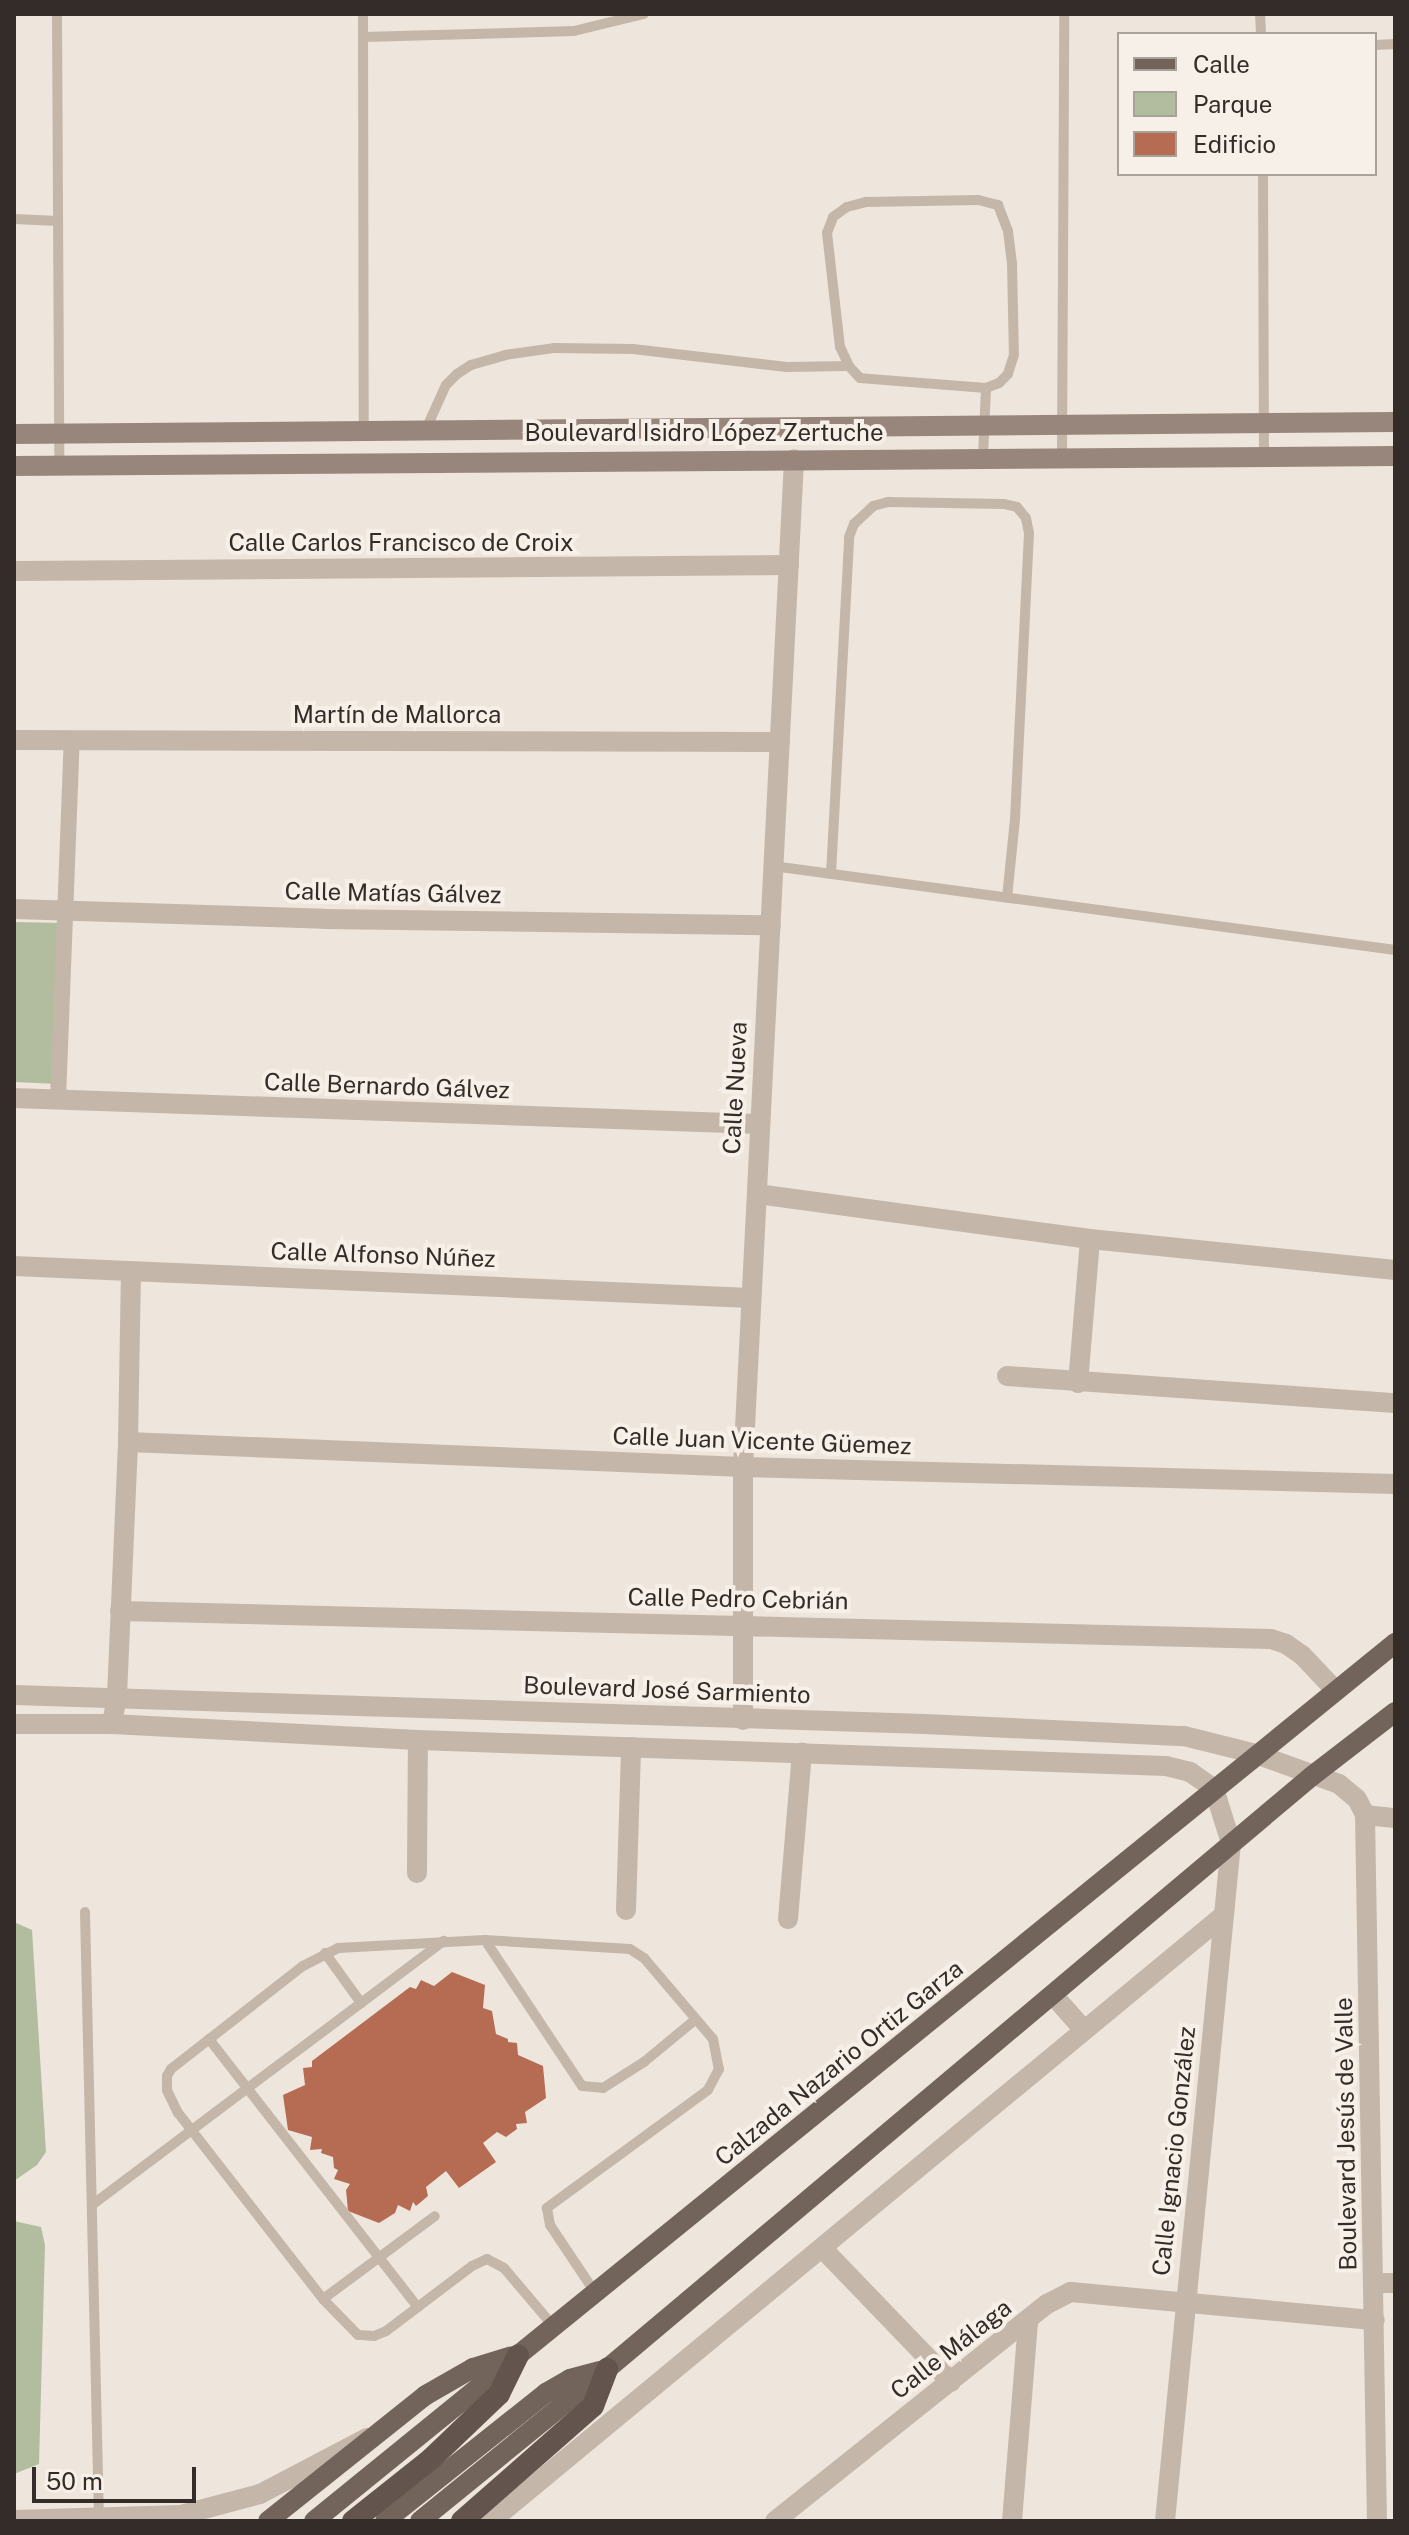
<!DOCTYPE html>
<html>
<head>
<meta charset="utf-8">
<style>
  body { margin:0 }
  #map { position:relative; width:1409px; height:2535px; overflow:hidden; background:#eee6dc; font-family:"Public Sans",sans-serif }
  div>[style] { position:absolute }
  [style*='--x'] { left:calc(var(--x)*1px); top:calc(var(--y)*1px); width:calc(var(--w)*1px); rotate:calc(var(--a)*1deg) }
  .green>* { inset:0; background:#b2bc9e }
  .building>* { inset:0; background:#b66b53 }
  .service>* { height:10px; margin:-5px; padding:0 5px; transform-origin:5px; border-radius:5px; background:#c5b6aa }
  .pedestrian>* { height:16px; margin:-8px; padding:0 8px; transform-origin:8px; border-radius:8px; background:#c5b6aa }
  .minor>* { height:20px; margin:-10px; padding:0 10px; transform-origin:10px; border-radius:10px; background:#c5b6aa }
  .tertiary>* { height:20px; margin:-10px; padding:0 10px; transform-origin:10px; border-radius:10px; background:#c5b6aa }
  .secondary>* { height:20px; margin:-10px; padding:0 10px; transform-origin:10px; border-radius:10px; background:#98867c }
  .primary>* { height:20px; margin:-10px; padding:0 10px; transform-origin:10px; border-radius:10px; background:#73645b }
  .trunk>* { height:22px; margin:-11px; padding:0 11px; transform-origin:11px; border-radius:11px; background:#63554e }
  span { translate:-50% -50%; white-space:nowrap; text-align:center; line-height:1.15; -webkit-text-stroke:8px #f7f0e8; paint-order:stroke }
  .street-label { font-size:24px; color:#332c28 }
  .frame { position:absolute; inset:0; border:16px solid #332c28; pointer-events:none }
  .legend { position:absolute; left:1117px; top:32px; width:260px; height:144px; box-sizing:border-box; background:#f7f0e8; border:2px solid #a9a29b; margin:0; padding:10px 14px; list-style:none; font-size:24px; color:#332c28 }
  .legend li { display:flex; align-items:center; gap:16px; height:40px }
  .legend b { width:40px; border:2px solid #a9a29b }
  .scale { position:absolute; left:32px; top:2467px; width:164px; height:36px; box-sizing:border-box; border:4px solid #332c28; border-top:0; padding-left:10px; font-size:24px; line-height:28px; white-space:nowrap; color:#332c28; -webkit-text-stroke:6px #f7f0e8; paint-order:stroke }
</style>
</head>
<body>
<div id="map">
  <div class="green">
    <div style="clip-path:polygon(14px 922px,63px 923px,58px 1084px,14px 1082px)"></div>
    <div style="clip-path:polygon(14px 1922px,32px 1930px,46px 2152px,37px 2165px,14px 2181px)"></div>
    <div style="clip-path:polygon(14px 2221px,41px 2227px,45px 2245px,39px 2464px,14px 2474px)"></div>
  </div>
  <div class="building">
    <div style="clip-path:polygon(452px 1972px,485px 1985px,483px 2008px,492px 2011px,496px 2034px,508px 2039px,508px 2042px,517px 2043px,518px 2055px,543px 2066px,546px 2098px,525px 2112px,527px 2123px,516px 2124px,517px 2129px,506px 2137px,497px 2132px,483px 2143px,496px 2162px,459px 2188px,446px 2171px,426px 2187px,428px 2196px,416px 2206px,413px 2202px,410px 2211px,398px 2205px,395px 2213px,379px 2223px,348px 2211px,346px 2190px,350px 2184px,334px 2179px,338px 2170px,334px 2168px,333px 2157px,321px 2153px,322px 2149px,310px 2150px,312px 2137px,288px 2130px,283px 2095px,305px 2085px,303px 2068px,312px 2067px,312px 2061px,410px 1987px,416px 1989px,421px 1980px,434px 1986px)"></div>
  </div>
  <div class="service">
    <div style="--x:57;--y:14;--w:451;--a:89.7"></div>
    <div style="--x:363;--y:14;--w:416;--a:89.9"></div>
    <div style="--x:1260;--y:14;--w:20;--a:87"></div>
    <div style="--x:363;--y:37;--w:211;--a:-1.6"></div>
    <div style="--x:574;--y:31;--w:72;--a:-13.7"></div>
    <div style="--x:1375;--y:45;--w:20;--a:-3"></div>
    <div style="--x:1263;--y:174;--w:284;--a:89.8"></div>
    <div style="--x:978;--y:200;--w:21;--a:14"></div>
    <div style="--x:998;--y:205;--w:28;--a:69"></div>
    <div style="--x:1008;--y:231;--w:32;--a:83"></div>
    <div style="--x:1012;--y:263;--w:92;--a:88.8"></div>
    <div style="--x:1014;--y:355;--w:20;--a:108"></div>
    <div style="--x:1008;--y:374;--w:13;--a:135"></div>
    <div style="--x:999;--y:383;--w:14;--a:159"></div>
    <div style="--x:986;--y:388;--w:126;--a:-175.5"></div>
    <div style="--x:860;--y:378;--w:16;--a:-133"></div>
    <div style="--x:849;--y:366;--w:21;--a:-115"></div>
    <div style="--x:840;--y:347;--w:115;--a:-96.5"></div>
    <div style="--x:827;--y:233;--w:17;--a:-69"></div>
    <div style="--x:833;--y:217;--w:17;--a:-36"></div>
    <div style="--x:847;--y:207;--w:20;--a:-15"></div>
    <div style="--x:866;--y:202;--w:112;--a:-1"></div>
    <div style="--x:14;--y:219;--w:44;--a:2.6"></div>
    <div style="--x:426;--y:429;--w:48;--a:-65.6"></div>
    <div style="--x:446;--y:385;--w:16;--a:-45"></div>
    <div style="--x:457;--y:374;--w:17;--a:-33"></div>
    <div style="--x:471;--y:365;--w:35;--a:-16"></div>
    <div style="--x:505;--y:355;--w:49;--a:-8.1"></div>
    <div style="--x:554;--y:348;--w:79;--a:0.7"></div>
    <div style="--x:633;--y:349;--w:155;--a:6.7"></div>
    <div style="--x:787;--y:367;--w:62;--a:-0.9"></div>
    <div style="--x:1062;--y:456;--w:442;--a:-89.7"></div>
    <div style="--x:983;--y:457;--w:69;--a:-87.5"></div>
    <div style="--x:773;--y:866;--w:628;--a:7.69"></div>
    <div style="--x:831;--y:874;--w:337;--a:-86.9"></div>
    <div style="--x:849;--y:537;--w:14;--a:-69"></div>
    <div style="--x:854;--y:524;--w:26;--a:-43"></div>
    <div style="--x:873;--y:506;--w:16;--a:-15"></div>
    <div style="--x:888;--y:502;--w:116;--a:1"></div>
    <div style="--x:1004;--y:504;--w:13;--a:13"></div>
    <div style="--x:1017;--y:507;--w:14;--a:51"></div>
    <div style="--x:1026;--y:518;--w:15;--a:79"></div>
    <div style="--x:1029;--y:533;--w:286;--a:92.8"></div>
    <div style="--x:1015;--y:819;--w:79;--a:95.8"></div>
    <div style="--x:85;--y:1912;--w:606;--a:88.68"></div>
    <div style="--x:485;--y:1940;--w:175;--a:56.4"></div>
    <div style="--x:582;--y:2086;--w:21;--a:5"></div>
    <div style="--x:603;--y:2088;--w:49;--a:-32.4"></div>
    <div style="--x:644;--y:2062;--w:67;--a:-39.6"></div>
    <div style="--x:325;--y:1953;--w:62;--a:54.2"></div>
    <div style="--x:209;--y:2039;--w:340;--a:52.1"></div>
    <div style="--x:92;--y:2205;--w:440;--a:-36.9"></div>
    <div style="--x:323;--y:2299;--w:139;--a:-36.5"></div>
    <div style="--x:554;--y:2327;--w:77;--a:-130.3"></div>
    <div style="--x:504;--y:2268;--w:19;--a:-152"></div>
    <div style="--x:487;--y:2259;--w:17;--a:155"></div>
    <div style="--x:472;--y:2266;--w:108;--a:142.9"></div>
    <div style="--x:386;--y:2331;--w:13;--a:157"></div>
    <div style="--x:374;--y:2336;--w:16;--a:-176"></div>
    <div style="--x:358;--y:2335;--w:50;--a:-134.2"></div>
    <div style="--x:323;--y:2299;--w:236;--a:-127.9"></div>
    <div style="--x:178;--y:2113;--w:25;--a:-116"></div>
    <div style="--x:167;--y:2090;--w:14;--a:-90"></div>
    <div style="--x:167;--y:2076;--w:8;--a:-60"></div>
    <div style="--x:171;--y:2069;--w:167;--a:-38"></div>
    <div style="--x:303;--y:1966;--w:39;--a:-27"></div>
    <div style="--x:338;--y:1948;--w:147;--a:-3.1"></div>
    <div style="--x:485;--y:1940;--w:145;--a:3.6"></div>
    <div style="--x:630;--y:1949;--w:17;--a:33"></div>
    <div style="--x:644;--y:1958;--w:106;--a:49.6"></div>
    <div style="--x:713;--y:2039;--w:31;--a:79"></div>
    <div style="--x:719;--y:2069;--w:24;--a:118"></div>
    <div style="--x:708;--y:2090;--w:200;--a:143.8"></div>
    <div style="--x:547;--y:2208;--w:17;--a:80"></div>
    <div style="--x:550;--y:2225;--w:83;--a:56.3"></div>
  </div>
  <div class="pedestrian">
    <div style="--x:58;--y:1099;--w:359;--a:-87.8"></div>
  </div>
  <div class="minor">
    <div style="--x:14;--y:571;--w:775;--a:-0.44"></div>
    <div style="--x:14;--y:740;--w:766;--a:0.15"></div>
    <div style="--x:14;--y:909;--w:310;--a:1.8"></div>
    <div style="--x:324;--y:919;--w:447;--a:0.8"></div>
    <div style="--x:14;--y:1098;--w:744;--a:2"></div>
    <div style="--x:757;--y:1194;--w:336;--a:7.7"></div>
    <div style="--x:1090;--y:1239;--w:307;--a:5.8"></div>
    <div style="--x:14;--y:1266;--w:737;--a:2.49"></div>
    <div style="--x:1007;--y:1376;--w:389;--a:4"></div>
    <div style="--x:1078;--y:1383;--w:144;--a:-85.2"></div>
    <div style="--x:128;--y:1442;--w:616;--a:2.33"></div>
    <div style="--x:743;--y:1467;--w:652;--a:1.49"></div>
    <div style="--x:120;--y:1611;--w:1151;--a:1.39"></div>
    <div style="--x:1271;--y:1639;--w:16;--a:18"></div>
    <div style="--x:1286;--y:1644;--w:19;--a:35"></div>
    <div style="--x:1302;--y:1655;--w:48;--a:46.7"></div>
    <div style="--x:743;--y:1720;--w:253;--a:-90"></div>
    <div style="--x:743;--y:1467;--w:1009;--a:-87.1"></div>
    <div style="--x:112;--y:1724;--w:28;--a:-80"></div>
    <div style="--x:117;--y:1696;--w:254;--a:-87.5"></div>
    <div style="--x:128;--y:1442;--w:170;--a:-89"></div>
    <div style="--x:1365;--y:1815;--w:30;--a:6"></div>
    <div style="--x:417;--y:1873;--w:133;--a:-89.6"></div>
    <div style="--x:626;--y:1910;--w:163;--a:-88.2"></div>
    <div style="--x:788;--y:1919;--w:167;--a:-85.2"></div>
    <div style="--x:1053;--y:1995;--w:47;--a:48.5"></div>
    <div style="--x:822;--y:2248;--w:186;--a:46.1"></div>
    <div style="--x:1376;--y:2283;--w:19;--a:0"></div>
    <div style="--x:14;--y:2520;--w:167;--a:-1.7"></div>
    <div style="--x:181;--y:2515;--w:82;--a:-14.9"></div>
    <div style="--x:260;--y:2494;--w:121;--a:-27.6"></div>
    <div style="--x:491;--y:2521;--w:951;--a:-39.58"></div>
    <div style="--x:775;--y:2521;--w:348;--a:-38.6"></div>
    <div style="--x:1047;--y:2304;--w:27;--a:-27"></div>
    <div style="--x:1071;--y:2292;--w:305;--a:5.3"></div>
    <div style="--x:1012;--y:2521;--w:202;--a:-85.4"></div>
  </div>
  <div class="tertiary">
    <div style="--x:14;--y:1695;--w:911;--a:1.82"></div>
    <div style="--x:925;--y:1724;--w:259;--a:2.7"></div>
    <div style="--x:1184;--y:1736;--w:74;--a:14"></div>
    <div style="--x:1256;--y:1754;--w:88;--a:19.9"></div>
    <div style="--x:1339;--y:1784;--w:23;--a:40"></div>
    <div style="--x:1357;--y:1799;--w:18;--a:63"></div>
    <div style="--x:1365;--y:1815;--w:706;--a:89.03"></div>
    <div style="--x:14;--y:1724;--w:98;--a:0"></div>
    <div style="--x:112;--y:1724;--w:306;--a:3"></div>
    <div style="--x:418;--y:1740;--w:748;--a:1.99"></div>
    <div style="--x:1166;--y:1766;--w:25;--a:14"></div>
    <div style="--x:1190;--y:1772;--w:29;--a:35"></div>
    <div style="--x:1214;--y:1789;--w:57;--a:72.5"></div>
    <div style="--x:1231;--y:1843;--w:681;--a:95.56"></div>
  </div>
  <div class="secondary">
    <div style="--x:14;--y:434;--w:1381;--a:-0.5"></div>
    <div style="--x:14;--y:466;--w:1381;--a:-0.41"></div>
  </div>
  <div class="primary">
    <div style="--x:268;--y:2521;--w:202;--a:-38.6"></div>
    <div style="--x:426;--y:2395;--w:54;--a:-29.9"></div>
    <div style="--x:473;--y:2368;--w:39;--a:-17"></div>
    <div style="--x:314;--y:2521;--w:1393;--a:-39.08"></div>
    <div style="--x:385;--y:2521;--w:206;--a:-38.5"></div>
    <div style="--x:546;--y:2393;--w:28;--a:-30"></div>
    <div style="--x:570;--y:2379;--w:31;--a:-15"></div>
    <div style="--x:420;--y:2521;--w:241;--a:-39.1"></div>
    <div style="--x:607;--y:2369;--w:921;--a:-40.07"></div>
    <div style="--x:1312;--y:1776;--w:105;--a:-37.6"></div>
  </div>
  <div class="trunk">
    <div style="--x:353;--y:2521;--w:100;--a:-38.5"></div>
    <div style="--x:431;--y:2459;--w:94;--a:-43.7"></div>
    <div style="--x:499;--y:2394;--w:43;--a:-64"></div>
    <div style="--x:462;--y:2521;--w:174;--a:-41.3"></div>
    <div style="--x:593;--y:2406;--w:40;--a:-69"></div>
  </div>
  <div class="street-label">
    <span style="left:704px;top:433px">Boulevard Isidro López Zertuche</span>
    <span style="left:401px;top:543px">Calle Carlos Francisco de Croix</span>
    <span style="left:397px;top:715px">Martín de Mallorca</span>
    <span style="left:393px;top:893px;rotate:1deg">Calle Matías Gálvez</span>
    <span style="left:387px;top:1086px;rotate:2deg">Calle Bernardo Gálvez</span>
    <span style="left:735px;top:1088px;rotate:-87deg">Calle Nueva</span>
    <span style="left:383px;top:1255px;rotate:2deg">Calle Alfonso Núñez</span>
    <span style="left:762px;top:1441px;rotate:2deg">Calle Juan Vicente Güemez</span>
    <span style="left:738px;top:1599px;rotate:1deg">Calle Pedro Cebrián</span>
    <span style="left:667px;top:1690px;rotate:2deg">Boulevard José Sarmiento</span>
    <span style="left:839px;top:2063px;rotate:-39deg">Calzada Nazario Ortiz Garza</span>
    <span style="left:1346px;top:2134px;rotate:-91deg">Boulevard Jesús de Valle</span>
    <span style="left:1174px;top:2151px;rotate:-84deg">Calle Ignacio González</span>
    <span style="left:951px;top:2349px;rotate:-38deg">Calle Málaga</span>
  </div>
  <div class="frame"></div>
  <ul class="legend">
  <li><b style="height:10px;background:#73645b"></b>Calle</li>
  <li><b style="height:22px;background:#b2bc9e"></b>Parque</li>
  <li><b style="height:22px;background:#b66b53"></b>Edificio</li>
  </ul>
  <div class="scale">50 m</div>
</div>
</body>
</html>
